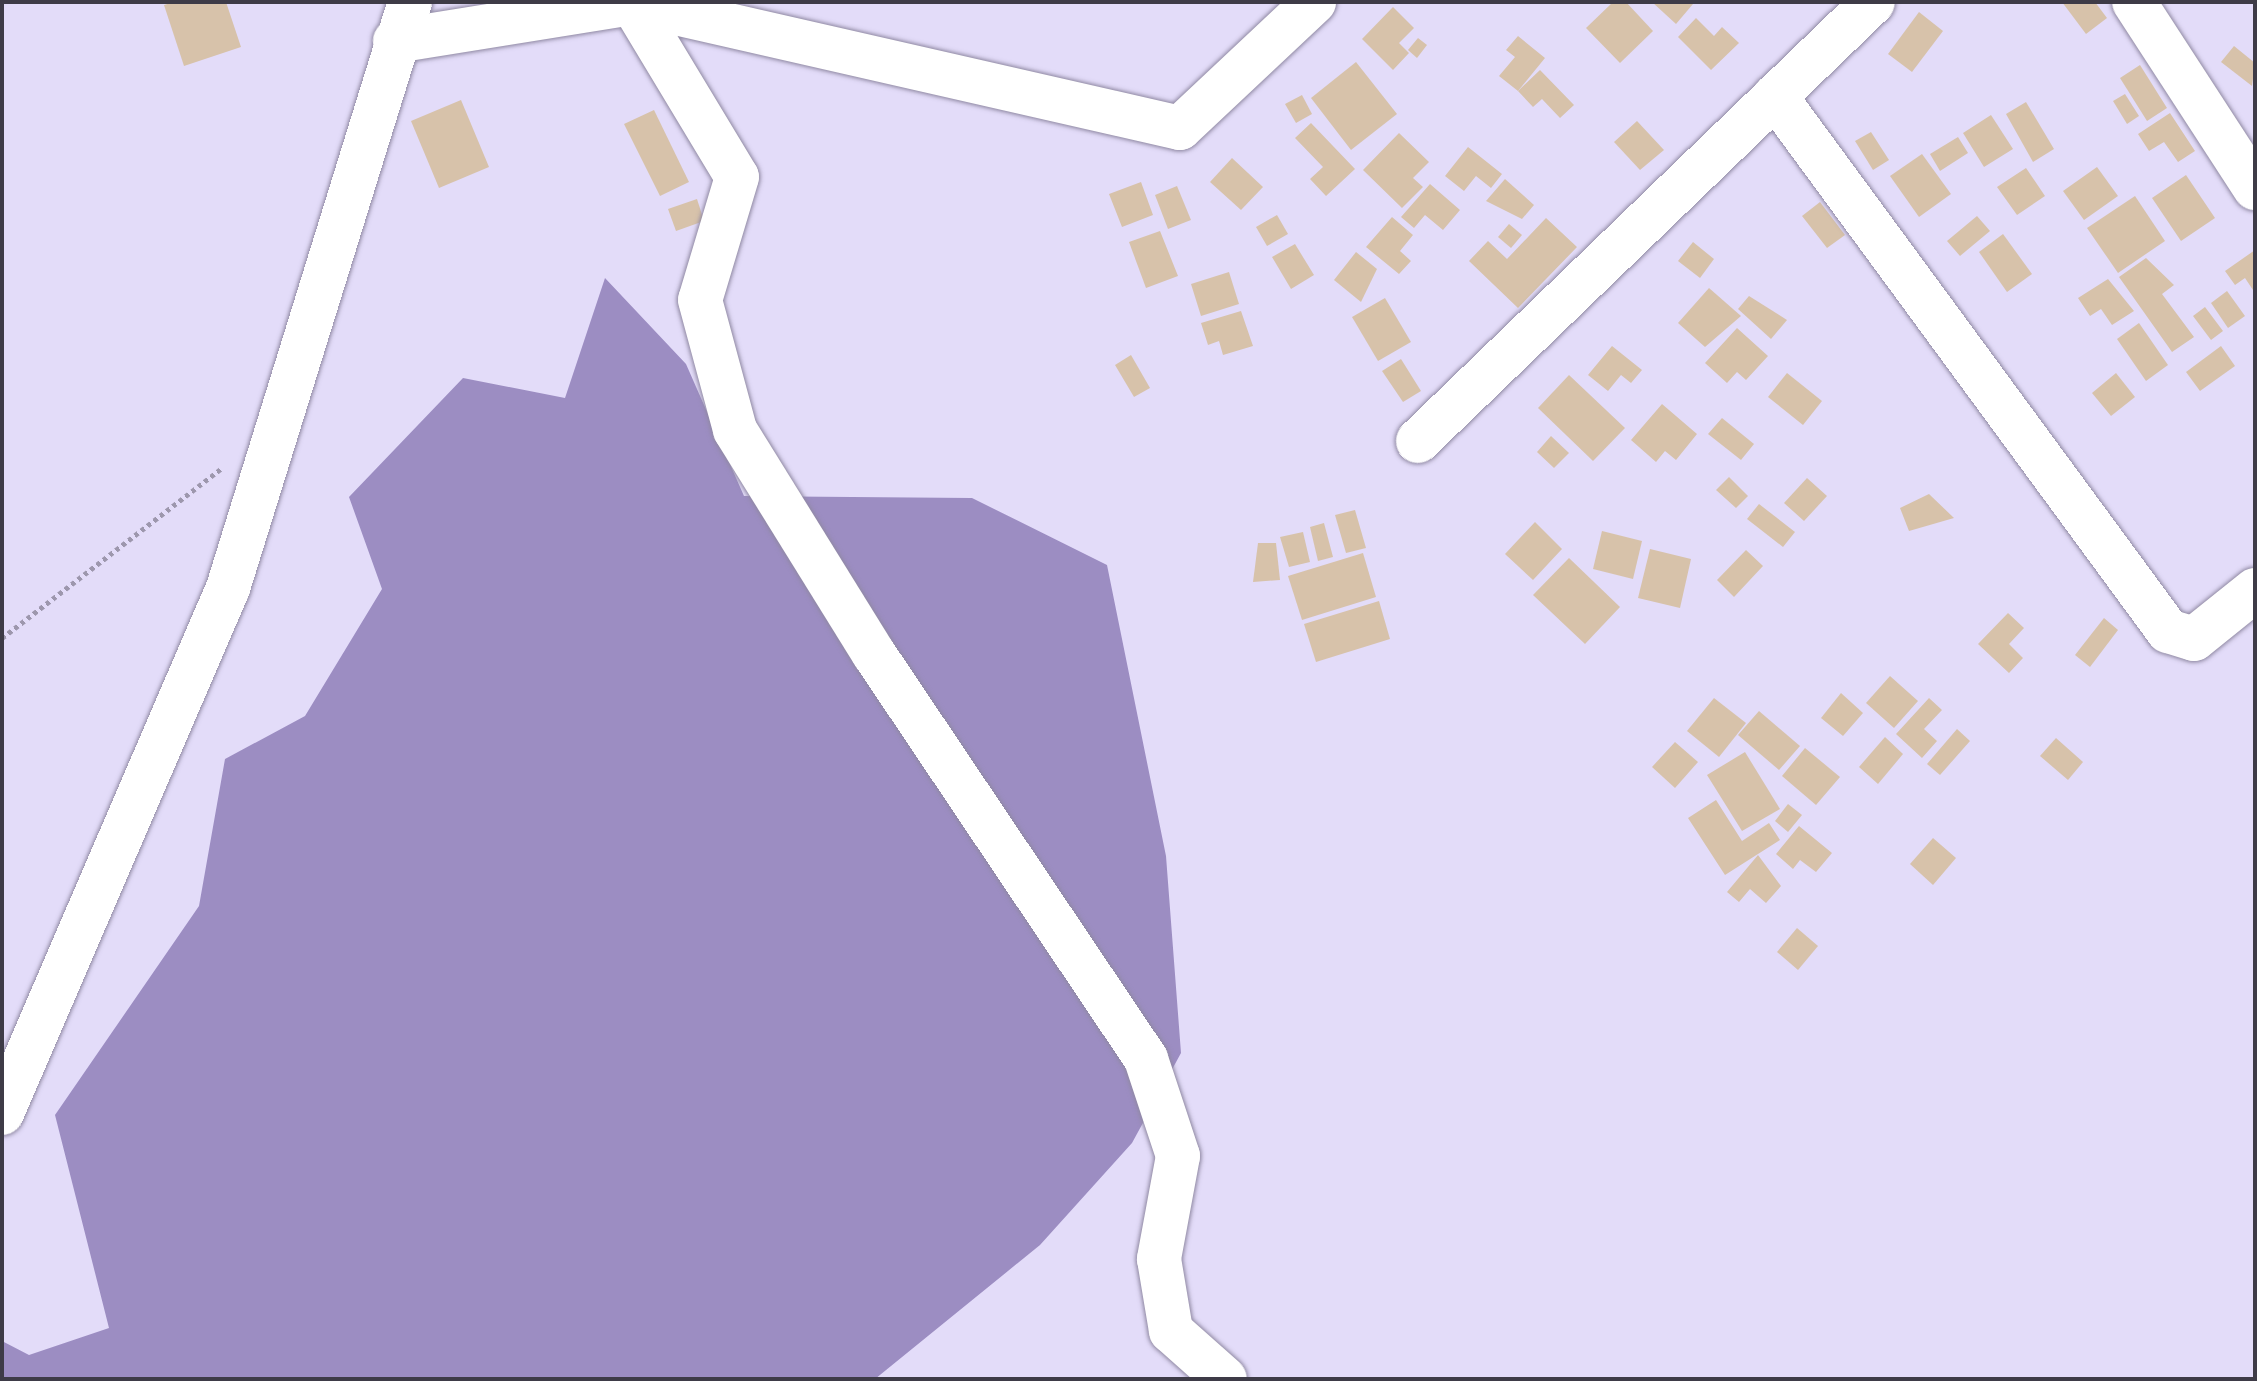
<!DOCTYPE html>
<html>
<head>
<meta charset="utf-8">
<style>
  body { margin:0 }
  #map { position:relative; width:2257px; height:1381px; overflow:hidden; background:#e3dcf9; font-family:"DM Sans",sans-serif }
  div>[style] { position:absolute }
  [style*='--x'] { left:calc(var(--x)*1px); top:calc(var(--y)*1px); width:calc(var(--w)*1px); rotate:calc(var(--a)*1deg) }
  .water>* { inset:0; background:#9c8dc2 }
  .building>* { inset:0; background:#d7c2aa }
  .path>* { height:5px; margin-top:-2.5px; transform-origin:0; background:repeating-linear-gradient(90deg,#9d97ad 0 4px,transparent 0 8px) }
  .roads { filter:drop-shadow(0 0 2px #9089a3) drop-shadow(0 0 2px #9089a3) }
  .minor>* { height:44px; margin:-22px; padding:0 22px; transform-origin:22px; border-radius:22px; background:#fff }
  span { translate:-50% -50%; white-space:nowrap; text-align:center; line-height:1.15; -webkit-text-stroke:6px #e3dcf9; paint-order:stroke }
  .frame { position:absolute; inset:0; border:4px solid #3e3b47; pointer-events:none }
</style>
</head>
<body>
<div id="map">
  <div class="water">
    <div style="clip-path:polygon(605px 278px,686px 364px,744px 496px,972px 498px,1107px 565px,1166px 856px,1181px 1053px,1132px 1143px,1040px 1245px,875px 1379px,2px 1379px,2px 1341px,29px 1355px,109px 1328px,55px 1115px,199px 906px,225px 759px,305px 716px,382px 589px,349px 497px,463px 378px,565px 398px)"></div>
  </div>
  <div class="building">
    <div style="clip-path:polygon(174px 2px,226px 2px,241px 47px,184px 66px,164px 5px)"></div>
    <div style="clip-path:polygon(1613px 2px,1626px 2px,1653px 31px,1620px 63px,1586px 28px)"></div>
    <div style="clip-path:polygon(1652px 2px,1690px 2px,1693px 4px,1676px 24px)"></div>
    <div style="clip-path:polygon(2062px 2px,2095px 2px,2107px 18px,2086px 34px)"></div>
    <div style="clip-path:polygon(1393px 7px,1414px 28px,1399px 43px,1409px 53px,1393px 70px,1362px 39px)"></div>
    <div style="clip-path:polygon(1919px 12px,1943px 31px,1912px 72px,1888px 54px)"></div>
    <div style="clip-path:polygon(1696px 18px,1714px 36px,1722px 27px,1739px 43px,1711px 70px,1678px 37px)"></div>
    <div style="clip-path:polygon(1518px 36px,1545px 58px,1518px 91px,1499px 76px,1515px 57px,1506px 50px)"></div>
    <div style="clip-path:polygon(1418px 38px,1427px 45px,1417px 58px,1408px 50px)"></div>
    <div style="clip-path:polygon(2234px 46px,2255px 63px,2252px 86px,2221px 62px)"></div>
    <div style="clip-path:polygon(1356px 62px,1397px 114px,1351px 150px,1311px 98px)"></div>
    <div style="clip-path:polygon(2140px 65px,2167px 108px,2147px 121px,2120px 78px)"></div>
    <div style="clip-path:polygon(1540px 70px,1574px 105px,1560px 118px,1542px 99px,1533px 107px,1518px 91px)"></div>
    <div style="clip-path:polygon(2125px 94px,2139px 116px,2127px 124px,2113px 101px)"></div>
    <div style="clip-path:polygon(1302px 95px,1312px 114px,1296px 123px,1285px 104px)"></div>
    <div style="clip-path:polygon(461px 100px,489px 167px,439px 188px,411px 121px)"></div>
    <div style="clip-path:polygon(2026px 102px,2054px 149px,2033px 162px,2006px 114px)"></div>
    <div style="clip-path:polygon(654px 110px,689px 182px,660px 196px,624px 124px)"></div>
    <div style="clip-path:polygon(2170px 113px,2195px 151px,2178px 162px,2164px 142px,2149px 151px,2138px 134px)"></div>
    <div style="clip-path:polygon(1991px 115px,2013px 149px,1984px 167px,1963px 133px)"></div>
    <div style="clip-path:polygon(1637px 121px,1664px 150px,1640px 170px,1614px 142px)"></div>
    <div style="clip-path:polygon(1311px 123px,1355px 169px,1326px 196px,1310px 179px,1323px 167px,1295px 138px)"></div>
    <div style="clip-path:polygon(1871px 132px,1889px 160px,1873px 170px,1855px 141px)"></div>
    <div style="clip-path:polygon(1399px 133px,1429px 162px,1413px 178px,1423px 187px,1402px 208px,1363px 170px)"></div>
    <div style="clip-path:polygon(1958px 137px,1968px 153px,1940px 171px,1930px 154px)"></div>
    <div style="clip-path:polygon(1468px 147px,1502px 174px,1491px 188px,1476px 176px,1464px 191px,1445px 176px)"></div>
    <div style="clip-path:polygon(1922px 154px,1951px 194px,1919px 217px,1890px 176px)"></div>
    <div style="clip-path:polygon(1232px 158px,1263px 187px,1241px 210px,1210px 182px)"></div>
    <div style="clip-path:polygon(2097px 167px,2118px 196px,2084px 220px,2063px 191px)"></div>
    <div style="clip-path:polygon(2026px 168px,2045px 196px,2017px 215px,1997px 187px)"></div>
    <div style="clip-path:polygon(2186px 175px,2215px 218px,2181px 241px,2152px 198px)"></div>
    <div style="clip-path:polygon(1505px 179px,1534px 205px,1522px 219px,1486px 201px)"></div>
    <div style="clip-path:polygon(1141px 182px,1153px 215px,1122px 227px,1109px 194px)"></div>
    <div style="clip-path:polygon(1430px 184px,1460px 210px,1443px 230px,1425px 215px,1414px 228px,1401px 217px)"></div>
    <div style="clip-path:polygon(1177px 186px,1191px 220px,1168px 229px,1155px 195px)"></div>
    <div style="clip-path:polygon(2135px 196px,2165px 241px,2118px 273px,2087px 228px)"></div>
    <div style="clip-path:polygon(697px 199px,704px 221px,676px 231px,668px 209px)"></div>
    <div style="clip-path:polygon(1820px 202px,1845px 235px,1827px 248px,1802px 216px)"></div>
    <div style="clip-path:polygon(1277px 215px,1288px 234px,1267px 246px,1256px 227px)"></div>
    <div style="clip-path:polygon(1977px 216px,1990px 231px,1960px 256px,1947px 241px)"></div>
    <div style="clip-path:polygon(1392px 217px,1413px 235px,1400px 251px,1411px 261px,1399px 274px,1366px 247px)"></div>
    <div style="clip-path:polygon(1546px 218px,1577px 247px,1518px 308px,1469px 261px,1488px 241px,1507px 259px)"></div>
    <div style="clip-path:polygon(1509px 224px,1522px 235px,1511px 248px,1498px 237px)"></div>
    <div style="clip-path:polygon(1160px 231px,1178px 276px,1146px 288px,1129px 242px)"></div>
    <div style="clip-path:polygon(2003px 234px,2032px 274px,2007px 292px,1979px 252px)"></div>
    <div style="clip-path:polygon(1693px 242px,1714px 259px,1700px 278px,1678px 261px)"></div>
    <div style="clip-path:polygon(1295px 244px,1314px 275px,1291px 289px,1272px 257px)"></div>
    <div style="clip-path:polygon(2255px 250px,2255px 293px,2245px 278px,2235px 285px,2225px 271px)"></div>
    <div style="clip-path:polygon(1356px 252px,1377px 269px,1361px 302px,1334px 280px)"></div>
    <div style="clip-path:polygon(2146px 258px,2174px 285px,2162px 294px,2194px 337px,2172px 352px,2119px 277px)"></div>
    <div style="clip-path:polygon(1229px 272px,1239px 304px,1201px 316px,1191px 284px)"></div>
    <div style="clip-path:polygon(2108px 279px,2134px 311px,2112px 325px,2101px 309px,2090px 316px,2078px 298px)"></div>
    <div style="clip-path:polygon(1709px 288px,1741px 316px,1705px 347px,1678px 323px)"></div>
    <div style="clip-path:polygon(2227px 291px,2245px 316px,2228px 328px,2211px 303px)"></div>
    <div style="clip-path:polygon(1749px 296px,1787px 320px,1771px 339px,1738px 309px)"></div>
    <div style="clip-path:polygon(1385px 298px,1411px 342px,1378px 361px,1352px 317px)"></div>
    <div style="clip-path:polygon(2205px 307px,2223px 331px,2211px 340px,2193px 316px)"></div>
    <div style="clip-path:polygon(1241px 311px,1253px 346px,1223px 355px,1219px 341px,1208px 345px,1201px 323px)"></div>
    <div style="clip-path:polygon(2139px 323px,2168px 365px,2146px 381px,2117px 339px)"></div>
    <div style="clip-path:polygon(1737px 328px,1768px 356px,1746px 380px,1737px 372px,1727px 383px,1705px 363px)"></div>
    <div style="clip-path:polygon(1612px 346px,1642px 370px,1631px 383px,1621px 375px,1608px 391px,1588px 375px)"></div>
    <div style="clip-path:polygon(2221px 346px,2235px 366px,2200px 391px,2186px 372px)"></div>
    <div style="clip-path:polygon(1131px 355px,1150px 388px,1134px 397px,1115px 365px)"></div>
    <div style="clip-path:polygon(1401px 359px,1421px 391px,1403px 402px,1382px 371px)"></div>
    <div style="clip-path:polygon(1787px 373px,1822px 401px,1803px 425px,1768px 397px)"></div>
    <div style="clip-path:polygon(2116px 373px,2135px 397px,2111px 416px,2092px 393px)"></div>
    <div style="clip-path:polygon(1569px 375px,1625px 428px,1593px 461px,1538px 408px)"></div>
    <div style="clip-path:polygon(1662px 404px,1697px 434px,1676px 460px,1665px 451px,1656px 462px,1631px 440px)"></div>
    <div style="clip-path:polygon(1722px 418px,1754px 444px,1741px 460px,1708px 434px)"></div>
    <div style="clip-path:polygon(1551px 436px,1569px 453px,1554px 468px,1537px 452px)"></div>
    <div style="clip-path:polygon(1729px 477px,1748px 496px,1736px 508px,1716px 490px)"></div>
    <div style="clip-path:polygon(1807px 478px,1827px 496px,1804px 521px,1784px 503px)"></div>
    <div style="clip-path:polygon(1929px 494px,1954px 518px,1909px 531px,1900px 508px)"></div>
    <div style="clip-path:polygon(1759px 504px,1795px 532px,1783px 547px,1747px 519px)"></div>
    <div style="clip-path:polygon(1355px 510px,1366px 548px,1346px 553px,1335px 515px)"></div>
    <div style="clip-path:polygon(1535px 522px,1562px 549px,1533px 580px,1505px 554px)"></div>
    <div style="clip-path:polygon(1324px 523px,1333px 557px,1318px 561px,1310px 527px)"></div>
    <div style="clip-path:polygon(1602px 531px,1642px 541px,1633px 579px,1593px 569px)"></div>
    <div style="clip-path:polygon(1303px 532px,1310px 562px,1289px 567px,1280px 537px)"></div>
    <div style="clip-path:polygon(1258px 543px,1276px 543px,1280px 580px,1253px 582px)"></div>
    <div style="clip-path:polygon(1650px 549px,1691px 559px,1680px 608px,1638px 598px)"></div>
    <div style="clip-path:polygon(1746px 550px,1763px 566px,1734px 597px,1717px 580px)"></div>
    <div style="clip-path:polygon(1363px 553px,1376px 597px,1302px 620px,1288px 576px)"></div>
    <div style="clip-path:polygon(1569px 558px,1620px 607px,1585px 644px,1533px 595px)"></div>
    <div style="clip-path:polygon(1379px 601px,1390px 639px,1316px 662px,1304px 624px)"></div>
    <div style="clip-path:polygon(2008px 613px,2024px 628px,2009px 644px,2023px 658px,2009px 673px,1978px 644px)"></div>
    <div style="clip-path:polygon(2104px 618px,2118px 630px,2090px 667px,2075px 655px)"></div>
    <div style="clip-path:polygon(1890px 676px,1918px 701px,1894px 728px,1866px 703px)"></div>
    <div style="clip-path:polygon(1841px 693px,1863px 713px,1843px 736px,1821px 718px)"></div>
    <div style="clip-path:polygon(1714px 698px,1746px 723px,1719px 757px,1687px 731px)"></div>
    <div style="clip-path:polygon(1929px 698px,1942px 710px,1924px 729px,1937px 741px,1922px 758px,1896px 734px)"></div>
    <div style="clip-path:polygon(1759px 711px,1800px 746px,1779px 770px,1738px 735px)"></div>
    <div style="clip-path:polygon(1957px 729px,1970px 741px,1940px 775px,1927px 764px)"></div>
    <div style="clip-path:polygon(1885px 737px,1903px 754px,1878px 784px,1859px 767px)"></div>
    <div style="clip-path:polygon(2056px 738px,2083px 762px,2068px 780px,2040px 756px)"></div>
    <div style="clip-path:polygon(1675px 742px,1698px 762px,1675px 788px,1652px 767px)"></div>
    <div style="clip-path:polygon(1805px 748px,1840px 777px,1816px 805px,1782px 776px)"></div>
    <div style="clip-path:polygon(1745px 752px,1780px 809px,1742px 831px,1707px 775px)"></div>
    <div style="clip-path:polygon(1716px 800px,1742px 841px,1769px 823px,1780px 840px,1725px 875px,1688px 818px)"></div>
    <div style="clip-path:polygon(1788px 804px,1802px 815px,1788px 832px,1775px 821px)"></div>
    <div style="clip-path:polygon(1799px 826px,1832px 853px,1816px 872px,1800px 860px,1793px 869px,1776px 854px)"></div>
    <div style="clip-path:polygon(1933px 838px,1956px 858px,1933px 885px,1910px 864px)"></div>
    <div style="clip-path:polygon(1758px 855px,1781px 886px,1766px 903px,1750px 889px,1739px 902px,1727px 892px)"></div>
    <div style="clip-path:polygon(1797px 928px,1818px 946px,1798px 970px,1777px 952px)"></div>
  </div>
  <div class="path">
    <div style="--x:2;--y:638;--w:279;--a:-37.7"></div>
  </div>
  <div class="roads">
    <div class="minor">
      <div style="--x:2134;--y:2;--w:222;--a:57"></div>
      <div style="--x:632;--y:3;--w:203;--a:58.9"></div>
      <div style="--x:737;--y:177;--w:128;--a:106.7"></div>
      <div style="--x:700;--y:300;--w:135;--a:74.9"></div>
      <div style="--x:735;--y:430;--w:264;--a:58.2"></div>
      <div style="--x:874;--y:654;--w:488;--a:56.1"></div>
      <div style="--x:1146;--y:1059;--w:102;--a:71.7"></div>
      <div style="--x:1178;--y:1156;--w:105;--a:100.5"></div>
      <div style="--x:1159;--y:1259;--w:73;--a:80.5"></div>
      <div style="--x:1171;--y:1331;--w:72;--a:41.6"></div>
      <div style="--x:395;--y:41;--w:240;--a:-9.1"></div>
      <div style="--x:632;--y:3;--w:562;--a:12.85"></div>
      <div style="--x:1180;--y:128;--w:184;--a:-43.2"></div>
      <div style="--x:1775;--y:96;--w:664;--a:53.7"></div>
      <div style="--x:2168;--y:631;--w:27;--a:17"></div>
      <div style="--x:2194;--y:639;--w:78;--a:-38.8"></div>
      <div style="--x:1418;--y:441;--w:632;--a:-43.97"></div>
      <div style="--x:2;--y:1113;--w:572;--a:-66.71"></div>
      <div style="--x:228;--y:588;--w:614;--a:-72.75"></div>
    </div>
  </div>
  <div class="frame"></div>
</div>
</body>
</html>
